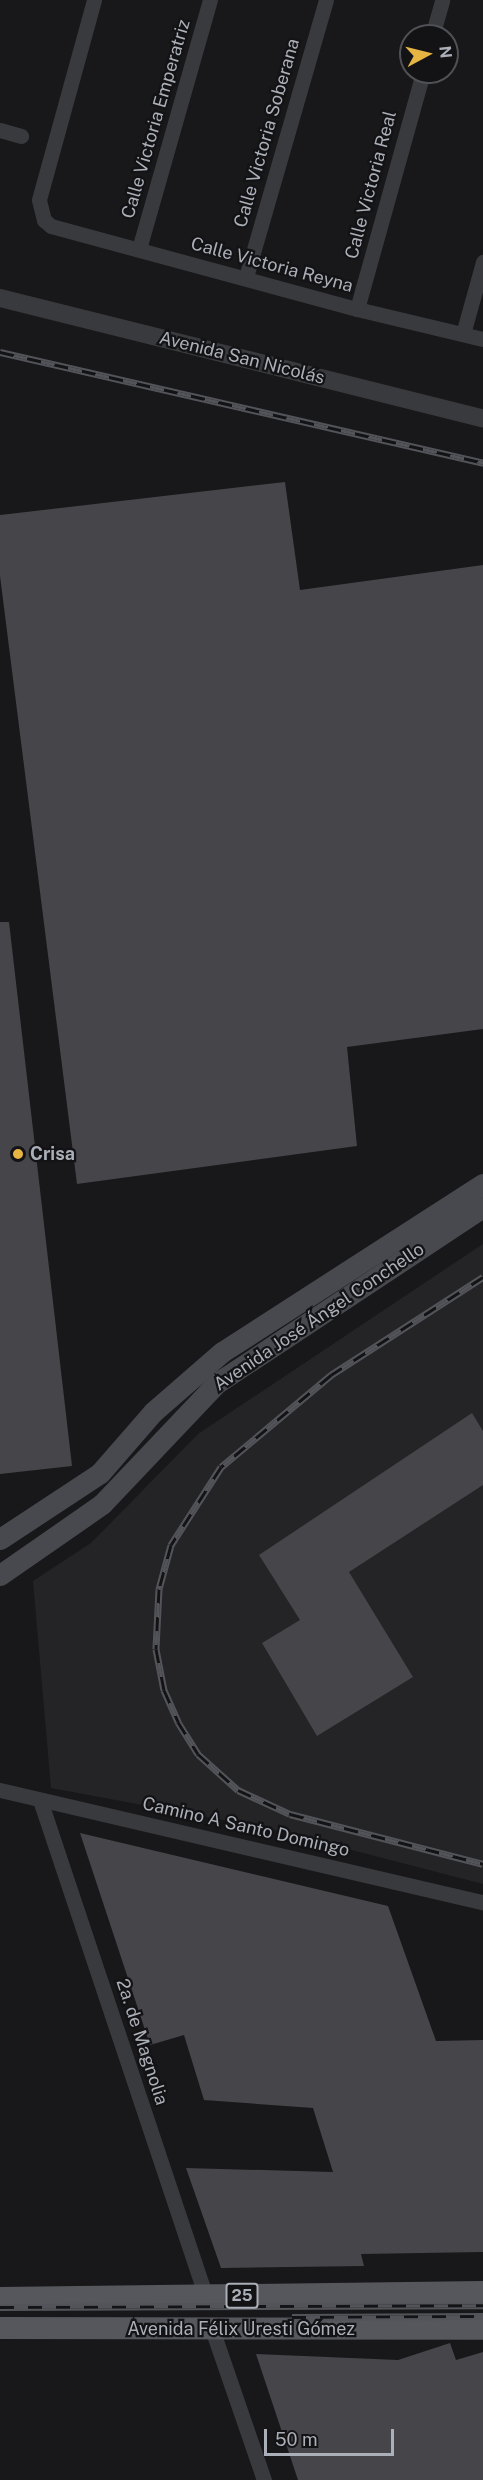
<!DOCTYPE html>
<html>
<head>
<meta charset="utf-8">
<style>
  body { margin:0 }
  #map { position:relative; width:483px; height:2480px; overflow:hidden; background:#18181a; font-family:"Public Sans",sans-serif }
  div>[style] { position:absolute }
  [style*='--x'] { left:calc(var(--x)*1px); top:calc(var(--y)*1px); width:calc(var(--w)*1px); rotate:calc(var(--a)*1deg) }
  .built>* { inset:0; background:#242427 }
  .building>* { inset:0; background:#45454a }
  .minor>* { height:15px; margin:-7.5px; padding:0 7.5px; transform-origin:7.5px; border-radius:7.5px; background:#393a3e }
  .tertiary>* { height:18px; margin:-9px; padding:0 9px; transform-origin:9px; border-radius:9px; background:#393a3e }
  .secondary>* { height:21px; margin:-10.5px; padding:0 10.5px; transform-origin:10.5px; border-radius:10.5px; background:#47494e }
  .primary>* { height:22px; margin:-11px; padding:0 11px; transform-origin:11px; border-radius:11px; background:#55575d }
  .rail>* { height:7px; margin-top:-3.5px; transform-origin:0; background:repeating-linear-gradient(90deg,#131315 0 14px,#525459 0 28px); box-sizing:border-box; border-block:2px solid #525459 }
  .dots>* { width:16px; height:16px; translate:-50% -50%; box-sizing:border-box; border:3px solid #131315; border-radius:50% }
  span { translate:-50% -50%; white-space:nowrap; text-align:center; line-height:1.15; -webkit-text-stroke:4.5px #131315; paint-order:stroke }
  .shield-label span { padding:2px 4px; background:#131315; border:2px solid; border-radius:4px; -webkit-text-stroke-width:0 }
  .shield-label { font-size:16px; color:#abafb8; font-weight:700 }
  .street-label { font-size:18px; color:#abafb8 }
  .poi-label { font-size:18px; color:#abafb8; font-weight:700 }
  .left { translate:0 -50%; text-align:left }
  .north { position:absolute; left:399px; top:24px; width:60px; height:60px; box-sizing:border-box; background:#131315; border:2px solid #505156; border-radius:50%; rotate:83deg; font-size:16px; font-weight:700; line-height:24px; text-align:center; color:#abafb8 }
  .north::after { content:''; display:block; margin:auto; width:21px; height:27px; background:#e6b443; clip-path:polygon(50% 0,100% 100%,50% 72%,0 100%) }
  .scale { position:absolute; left:264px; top:2429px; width:130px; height:27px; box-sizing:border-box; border:3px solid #abafb8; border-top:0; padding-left:8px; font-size:18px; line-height:21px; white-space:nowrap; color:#abafb8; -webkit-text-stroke:4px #131315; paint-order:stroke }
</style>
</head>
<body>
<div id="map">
  <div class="built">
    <div style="clip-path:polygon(483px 1244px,483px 1884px,267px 1828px,51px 1788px,33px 1581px,91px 1543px,198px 1434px)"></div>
  </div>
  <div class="building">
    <div style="clip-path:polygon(285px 482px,300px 590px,483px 565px,483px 1029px,347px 1047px,357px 1146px,77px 1184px,0 576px,0 515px)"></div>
    <div style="clip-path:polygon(0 922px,9px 922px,72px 1466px,0 1474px)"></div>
    <div style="clip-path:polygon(472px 1413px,483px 1431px,483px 1485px,349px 1572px,413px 1677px,317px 1736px,262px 1643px,300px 1620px,259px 1555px)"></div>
    <div style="clip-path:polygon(80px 1833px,388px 1906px,436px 2041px,483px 2040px,483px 2252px,361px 2254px,364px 2266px,221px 2268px,186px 2168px,333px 2172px,313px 2108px,204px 2100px,184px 2035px,150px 2045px)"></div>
    <div style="clip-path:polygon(450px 2343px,456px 2360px,483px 2352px,483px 2480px,298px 2480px,256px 2354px,398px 2360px)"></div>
  </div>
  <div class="minor">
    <div style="--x:94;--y:0;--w:207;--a:105.4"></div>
    <div style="--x:39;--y:200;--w:21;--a:76"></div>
    <div style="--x:44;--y:220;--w:9;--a:41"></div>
    <div style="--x:51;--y:226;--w:317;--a:15.2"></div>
    <div style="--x:357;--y:309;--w:130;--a:13.4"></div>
    <div style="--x:432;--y:36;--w:37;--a:-74"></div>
    <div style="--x:0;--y:130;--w:22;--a:16"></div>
    <div style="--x:139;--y:249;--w:259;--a:-74.1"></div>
    <div style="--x:246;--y:277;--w:288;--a:-73.9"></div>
    <div style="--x:357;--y:309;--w:246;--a:-74.4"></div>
    <div style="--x:463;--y:334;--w:75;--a:-74.5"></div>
    <div style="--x:0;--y:1790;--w:496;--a:13.1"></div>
    <div style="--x:40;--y:1800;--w:524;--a:71.53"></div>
    <div style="--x:212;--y:2329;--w:160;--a:71"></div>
  </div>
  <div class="tertiary">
    <div style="--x:0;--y:298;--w:498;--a:14"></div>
  </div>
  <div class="secondary">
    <div style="--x:0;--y:1539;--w:120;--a:-33.4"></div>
    <div style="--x:100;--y:1473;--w:81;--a:-49"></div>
    <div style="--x:153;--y:1412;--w:91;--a:-41"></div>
    <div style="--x:222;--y:1352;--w:310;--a:-32.8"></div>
    <div style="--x:0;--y:1575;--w:124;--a:-34.8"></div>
    <div style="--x:102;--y:1504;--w:167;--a:-46.5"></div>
    <div style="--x:217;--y:1383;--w:319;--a:-33.5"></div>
  </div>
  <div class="primary">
    <div style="--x:0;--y:2298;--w:483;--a:-0.7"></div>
    <div style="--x:0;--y:2328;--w:483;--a:0.1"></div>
  </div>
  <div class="rail">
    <div style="--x:0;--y:352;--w:496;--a:12.9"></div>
    <div style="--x:483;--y:1277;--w:181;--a:147.2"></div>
    <div style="--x:331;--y:1375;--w:143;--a:140.1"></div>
    <div style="--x:221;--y:1467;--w:93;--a:122.7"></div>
    <div style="--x:171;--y:1545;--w:46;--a:105.3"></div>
    <div style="--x:159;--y:1589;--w:60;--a:92.9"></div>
    <div style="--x:156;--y:1649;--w:42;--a:79"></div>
    <div style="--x:164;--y:1690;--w:35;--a:66"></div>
    <div style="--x:178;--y:1722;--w:38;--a:58"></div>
    <div style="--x:198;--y:1754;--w:54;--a:42"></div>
    <div style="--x:238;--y:1790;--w:57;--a:24.8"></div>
    <div style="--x:290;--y:1814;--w:199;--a:14.5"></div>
    <div style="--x:0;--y:2307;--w:483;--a:-0.2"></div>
    <div style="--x:292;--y:2317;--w:191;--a:-0.3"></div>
  </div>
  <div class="dots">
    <div style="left:18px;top:1154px;background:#e6b443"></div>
  </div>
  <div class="shield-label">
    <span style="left:242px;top:2296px">25</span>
  </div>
  <div class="street-label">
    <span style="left:156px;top:119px;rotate:-74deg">Calle Victoria Emperatriz</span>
    <span style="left:267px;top:133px;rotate:-74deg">Calle Victoria Soberana</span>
    <span style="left:371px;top:185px;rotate:-75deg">Calle Victoria Real</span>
    <span style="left:272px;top:265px;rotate:15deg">Calle Victoria Reyna</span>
    <span style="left:242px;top:358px;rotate:14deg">Avenida San Nicolás</span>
    <span style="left:319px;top:1317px;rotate:-34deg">Avenida José Ángel Conchello</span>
    <span style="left:246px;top:1827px;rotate:13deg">Camino A Santo Domingo</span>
    <span style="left:142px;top:2042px;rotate:72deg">2a. de Magnolia</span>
    <span style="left:241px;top:2329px">Avenida Félix Uresti Gómez</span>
  </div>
  <div class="poi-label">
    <span class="left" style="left:30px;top:1154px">Crisa</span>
  </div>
  <div class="north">N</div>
  <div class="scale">50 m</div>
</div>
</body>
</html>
